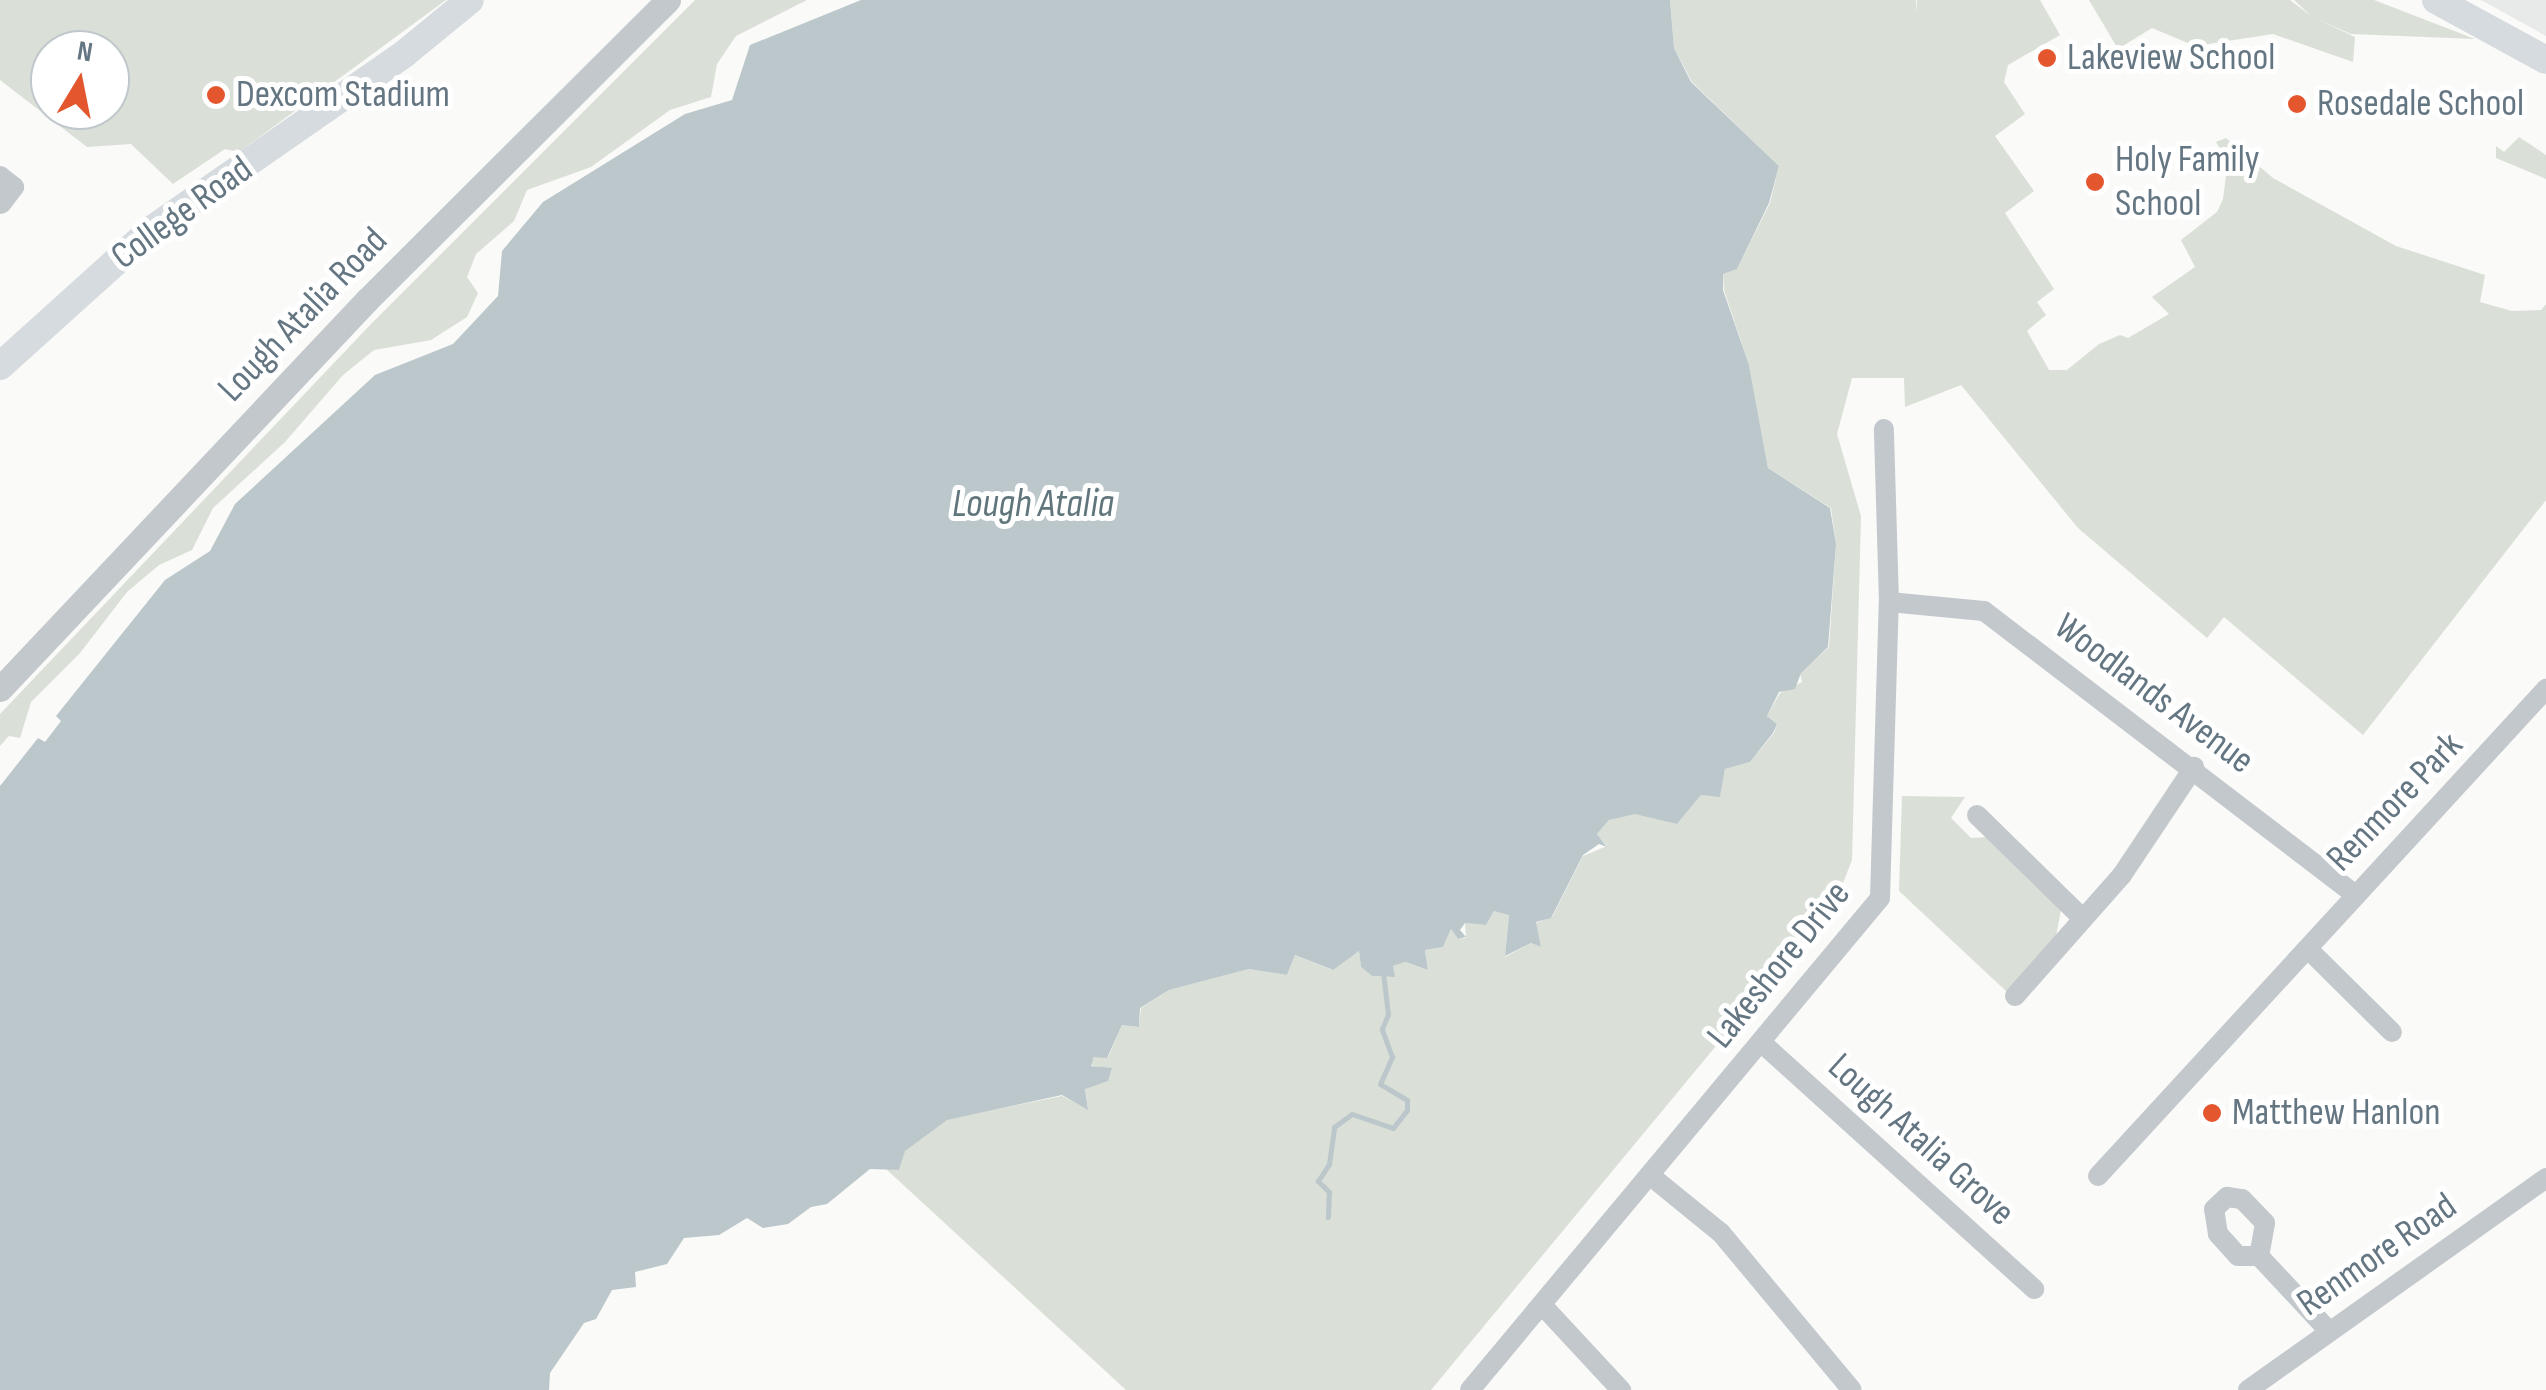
<!DOCTYPE html>
<html>
<head>
<meta charset="utf-8">
<style>
  body { margin:0 }
  #map { position:relative; width:2546px; height:1390px; overflow:hidden; background:#fafaf8; font-family:"Sofia Sans Condensed",sans-serif }
  div>[style] { position:absolute }
  [style*='--x'] { left:calc(var(--x)*1px); top:calc(var(--y)*1px); width:calc(var(--w)*1px); rotate:calc(var(--a)*1deg) }
  .built>* { inset:0; background:#e8e9e9 }
  .green>* { inset:0; background:#dadfd7 }
  .water>* { inset:0; background:#bbc7cb }
  .stream>* { height:5px; margin:-2.5px; padding:0 2.5px; transform-origin:2.5px; border-radius:2.5px; background:#bbc7cb }
  .minor>* { height:20px; margin:-10px; padding:0 10px; transform-origin:10px; border-radius:10px; background:#c3c8cc }
  .tertiary>* { height:25px; margin:-12.5px; padding:0 12.5px; transform-origin:12.5px; border-radius:12.5px; background:#c3c8cc }
  .secondary>* { height:28px; margin:-14px; padding:0 14px; transform-origin:14px; border-radius:14px; background:#d6dbdf }
  .dots>* { width:28px; height:28px; translate:-50% -50%; box-sizing:border-box; border:5px solid #fff; border-radius:50% }
  span { translate:-50% -50%; white-space:nowrap; text-align:center; line-height:1.15; -webkit-text-stroke:10px #fff; paint-order:stroke }
  .poi-label { font-size:38px; color:#657683 }
  .left { translate:0 -50%; text-align:left }
  .street-label { font-size:38px; color:#657683 }
  .water-label { font-size:40px; color:#60757c; font-style:italic }
  .north { position:absolute; left:30px; top:30px; width:100px; height:100px; box-sizing:border-box; background:#fff; border:2px solid #c1c8cd; border-radius:50%; rotate:10deg; font-size:28px; font-weight:700; line-height:40px; text-align:center; color:#657683 }
  .north::after { content:''; display:block; margin:auto; width:35px; height:45px; background:#e4572e; clip-path:polygon(50% 0,100% 100%,50% 72%,0 100%) }
</style>
</head>
<body>
<div id="map">
  <div class="built">
    <div style="clip-path:polygon(2481px 0,2546px 0,2546px 36px,2492px 6px)"></div>
  </div>
  <div class="green">
    <div style="clip-path:polygon(evenodd,0 0,446px 0,239px 152px,225px 149px,173px 184px,131px 144px,87px 147px,0 80px,0 0,50px 50px,110px 50px,110px 110px,50px 110px,50px 50px)"></div>
    <div style="clip-path:polygon(695px 0,807px 0,736px 36px,717px 64px,711px 97px,670px 110px,591px 167px,527px 190px,514px 221px,476px 254px,467px 277px,478px 293px,467px 317px,431px 340px,374px 350px,343px 375px,285px 442px,213px 508px,192px 550px,159px 565px,127px 592px,80px 653px,31px 702px,20px 738px,9px 736px,0 746px,0 714px,371px 324px)"></div>
    <div style="clip-path:polygon(1670px 0,1916px 0,1916px 14px,1917px 0,2040px 0,2060px 35px,2008px 65px,2004px 82px,2025px 114px,1995px 136px,2034px 191px,2005px 213px,2054px 289px,2037px 302px,2046px 315px,2027px 331px,2049px 370px,2067px 370px,2099px 344px,2120px 335px,2128px 338px,2169px 314px,2152px 297px,2195px 267px,2181px 240px,2217px 212px,2223px 199px,2228px 161px,2216px 142px,2226px 138px,2273px 178px,2396px 246px,2485px 275px,2480px 302px,2512px 311px,2541px 310px,2546px 304px,2546px 500px,2363px 735px,2224px 617px,2207px 638px,2078px 528px,1961px 385px,1905px 407px,1904px 378px,1852px 378px,1837px 434px,1861px 516px,1852px 860px,1836px 901px,1431px 1390px,1126px 1390px,886px 1169px,899px 1170px,904px 1151px,947px 1119px,1062px 1096px,1088px 1109px,1085px 1088px,1107px 1081px,1111px 1070px,1091px 1065px,1095px 1056px,1108px 1057px,1122px 1025px,1139px 1027px,1141px 1008px,1169px 990px,1249px 969px,1287px 975px,1295px 955px,1332px 970px,1359px 951px,1361px 967px,1372px 976px,1394px 977px,1393px 966px,1404px 962px,1428px 970px,1425px 950px,1443px 947px,1451px 929px,1458px 939px,1466px 938px,1465px 923px,1486px 925px,1494px 911px,1509px 914px,1505px 957px,1531px 943px,1541px 947px,1536px 923px,1552px 917px,1583px 856px,1607px 846px,1597px 834px,1609px 820px,1635px 813px,1677px 824px,1701px 795px,1720px 796px,1725px 769px,1750px 762px,1774px 733px,1777px 724px,1767px 716px,1780px 693px,1802px 682px,1800px 673px,1829px 647px,1836px 544px,1831px 508px,1768px 468px,1749px 365px,1724px 290px,1723px 274px,1737px 269px,1770px 203px,1779px 166px,1692px 82px,1674px 48px)"></div>
    <div style="clip-path:polygon(2089px 0,2290px 0,2311px 16px,2294px 0,2374px 0,2475px 39px,2351px 34px,2317px 19px,2355px 37px,2353px 62px,2273px 34px,2195px 46px,2152px 28px,2118px 49px)"></div>
    <div style="clip-path:polygon(2519px 137px,2546px 155px,2546px 179px,2496px 158px,2496px 146px,2504px 152px)"></div>
    <div style="clip-path:polygon(1902px 796px,1965px 797px,1951px 818px,1971px 838px,1988px 837px,2061px 910px,2056px 936px,2007px 992px,1899px 891px)"></div>
  </div>
  <div class="water">
    <div style="clip-path:polygon(861px 0,1670px 0,1674px 48px,1691px 82px,1779px 166px,1769px 203px,1737px 269px,1723px 274px,1723px 290px,1749px 365px,1768px 468px,1830px 508px,1836px 544px,1828px 647px,1801px 673px,1795px 689px,1779px 692px,1767px 716px,1777px 724px,1773px 733px,1750px 762px,1725px 769px,1720px 797px,1701px 795px,1677px 824px,1635px 814px,1609px 820px,1597px 834px,1607px 847px,1599px 844px,1583px 855px,1551px 918px,1536px 922px,1541px 947px,1531px 943px,1505px 956px,1509px 915px,1494px 911px,1486px 925px,1465px 923px,1460px 930px,1466px 937px,1458px 939px,1451px 929px,1443px 947px,1425px 950px,1428px 970px,1405px 962px,1393px 966px,1395px 977px,1372px 976px,1361px 967px,1359px 951px,1333px 970px,1295px 955px,1287px 975px,1249px 969px,1169px 990px,1140px 1008px,1139px 1027px,1122px 1025px,1107px 1058px,1094px 1057px,1091px 1066px,1112px 1068px,1108px 1081px,1085px 1089px,1088px 1110px,1062px 1095px,947px 1120px,905px 1151px,899px 1170px,870px 1169px,827px 1204px,811px 1207px,788px 1224px,763px 1228px,747px 1218px,719px 1235px,684px 1238px,667px 1264px,635px 1272px,636px 1287px,612px 1290px,596px 1319px,584px 1323px,550px 1373px,549px 1390px,0 1390px,0 786px,38px 738px,45px 742px,61px 721px,56px 716px,165px 580px,210px 551px,235px 504px,375px 375px,453px 344px,498px 296px,502px 251px,543px 202px,685px 114px,732px 100px,750px 45px)"></div>
  </div>
  <div class="stream">
    <div style="--x:1328;--y:1217;--w:25;--a:-88"></div>
    <div style="--x:1329;--y:1192;--w:16;--a:-135"></div>
    <div style="--x:1318;--y:1181;--w:20;--a:-57"></div>
    <div style="--x:1329;--y:1164;--w:37;--a:-82"></div>
    <div style="--x:1334;--y:1127;--w:22;--a:-36"></div>
    <div style="--x:1352;--y:1114;--w:43;--a:18.9"></div>
    <div style="--x:1393;--y:1128;--w:23;--a:-52"></div>
    <div style="--x:1407;--y:1110;--w:10;--a:-90"></div>
    <div style="--x:1407;--y:1100;--w:31;--a:-149"></div>
    <div style="--x:1380;--y:1084;--w:30;--a:-66"></div>
    <div style="--x:1392;--y:1057;--w:30;--a:-110"></div>
    <div style="--x:1382;--y:1029;--w:16;--a:-68"></div>
    <div style="--x:1388;--y:1014;--w:38;--a:-97"></div>
  </div>
  <div class="minor">
    <div style="--x:0;--y:176;--w:18;--a:38"></div>
    <div style="--x:14;--y:187;--w:21;--a:127"></div>
    <div style="--x:1889;--y:602;--w:95;--a:5.4"></div>
    <div style="--x:1984;--y:611;--w:466;--a:37.4"></div>
    <div style="--x:1977;--y:815;--w:146;--a:44.4"></div>
    <div style="--x:2308;--y:949;--w:118;--a:44.7"></div>
    <div style="--x:2015;--y:996;--w:162;--a:-48.5"></div>
    <div style="--x:2122;--y:875;--w:130;--a:-56.3"></div>
    <div style="--x:1762;--y:1043;--w:367;--a:42.1"></div>
    <div style="--x:2098;--y:1176;--w:662;--a:-47.39"></div>
    <div style="--x:1652;--y:1177;--w:89;--a:39.1"></div>
    <div style="--x:1721;--y:1233;--w:204;--a:50.2"></div>
    <div style="--x:2227;--y:1197;--w:15;--a:8"></div>
    <div style="--x:2242;--y:1199;--w:33;--a:46"></div>
    <div style="--x:2265;--y:1223;--w:34;--a:100"></div>
    <div style="--x:2259;--y:1256;--w:21;--a:180"></div>
    <div style="--x:2238;--y:1256;--w:30;--a:-132"></div>
    <div style="--x:2218;--y:1234;--w:25;--a:-99"></div>
    <div style="--x:2214;--y:1209;--w:18;--a:-43"></div>
    <div style="--x:2259;--y:1256;--w:103;--a:47"></div>
    <div style="--x:1543;--y:1306;--w:115;--a:47.1"></div>
    <div style="--x:1470;--y:1390;--w:640;--a:-50.19"></div>
    <div style="--x:1880;--y:898;--w:296;--a:-88.3"></div>
    <div style="--x:1889;--y:602;--w:173;--a:-91.7"></div>
    <div style="--x:2248;--y:1390;--w:366;--a:-35.4"></div>
  </div>
  <div class="tertiary">
    <div style="--x:0;--y:689;--w:535;--a:-46.67"></div>
    <div style="--x:367;--y:300;--w:425;--a:-44.9"></div>
  </div>
  <div class="secondary">
    <div style="--x:2436;--y:0;--w:125;--a:28.6"></div>
    <div style="--x:0;--y:366;--w:203;--a:-42"></div>
    <div style="--x:151;--y:230;--w:308;--a:-34.8"></div>
    <div style="--x:404;--y:54;--w:85;--a:-39.3"></div>
  </div>
  <div class="dots">
    <div style="left:2047px;top:58px;background:#e4572e"></div>
    <div style="left:216px;top:95px;background:#e4572e"></div>
    <div style="left:2297px;top:104px;background:#e4572e"></div>
    <div style="left:2095px;top:182px;background:#e4572e"></div>
    <div style="left:2212px;top:1113px;background:#e4572e"></div>
  </div>
  <div class="poi-label">
    <span class="left" style="left:2067px;top:58px">Lakeview School</span>
    <span class="left" style="left:236px;top:95px">Dexcom Stadium</span>
    <span class="left" style="left:2317px;top:104px">Rosedale School</span>
    <span class="left" style="left:2115px;top:182px">Holy Family<br>School</span>
    <span class="left" style="left:2232px;top:1113px">Matthew Hanlon</span>
  </div>
  <div class="street-label">
    <span style="left:182px;top:213px;rotate:-36deg">College Road</span>
    <span style="left:303px;top:315px;rotate:-46deg">Lough Atalia Road</span>
    <span style="left:2154px;top:694px;rotate:37deg">Woodlands Avenue</span>
    <span style="left:2395px;top:802px;rotate:-46deg">Renmore Park</span>
    <span style="left:1779px;top:965px;rotate:-51deg">Lakeshore Drive</span>
    <span style="left:1921px;top:1140px;rotate:42deg">Lough Atalia Grove</span>
    <span style="left:2377px;top:1255px;rotate:-35deg">Renmore Road</span>
  </div>
  <div class="water-label">
    <span style="left:1033px;top:504px">Lough Atalia</span>
  </div>
  <div class="north">N</div>
</div>
</body>
</html>
